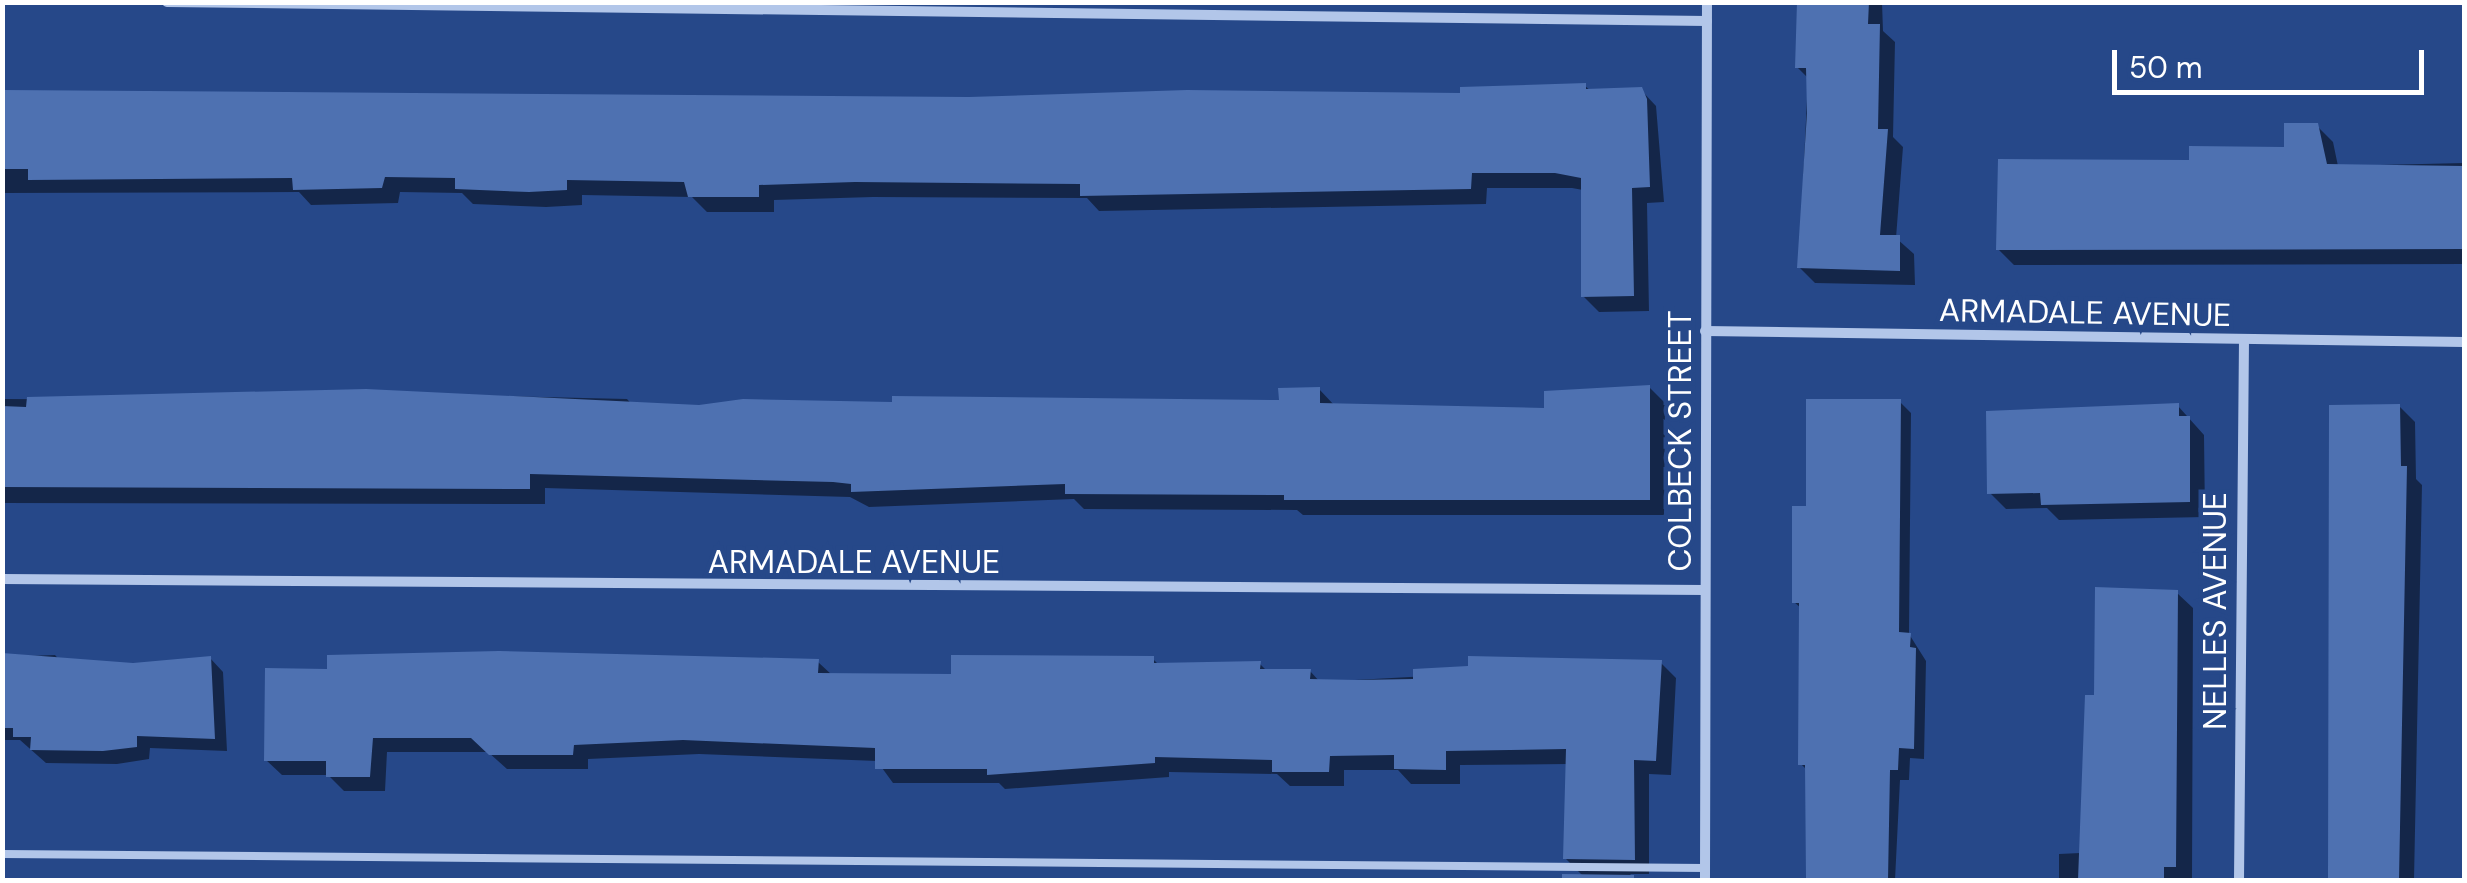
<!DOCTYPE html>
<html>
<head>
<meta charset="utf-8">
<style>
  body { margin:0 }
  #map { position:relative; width:2467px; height:883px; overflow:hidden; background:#264889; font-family:"DM Sans",sans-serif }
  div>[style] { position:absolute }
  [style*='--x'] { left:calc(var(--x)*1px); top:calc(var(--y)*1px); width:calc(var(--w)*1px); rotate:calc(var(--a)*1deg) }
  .shadow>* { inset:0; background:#0007 }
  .building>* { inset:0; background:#4e71b1 }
  .lane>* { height:8px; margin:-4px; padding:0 4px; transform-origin:4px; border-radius:4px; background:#b2c6e9 }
  .street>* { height:10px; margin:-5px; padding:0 5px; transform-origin:5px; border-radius:5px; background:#b2c6e9 }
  span { translate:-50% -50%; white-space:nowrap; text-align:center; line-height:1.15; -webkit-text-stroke:9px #264889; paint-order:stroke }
  .street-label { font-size:32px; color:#fff }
  .frame { position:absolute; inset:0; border:5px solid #fff; pointer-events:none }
  .scale { position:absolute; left:2112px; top:50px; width:312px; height:45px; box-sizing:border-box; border:5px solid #fff; border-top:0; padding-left:12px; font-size:30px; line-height:35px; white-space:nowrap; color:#fff; -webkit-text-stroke:8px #264889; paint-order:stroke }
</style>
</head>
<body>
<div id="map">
  <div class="shadow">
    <div style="clip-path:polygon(1798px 2px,1882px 2px,1883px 31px,1895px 42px,1893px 137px,1903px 147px,1896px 238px,1914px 254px,1915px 285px,1815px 283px,1799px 267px,1808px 78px,1797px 67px)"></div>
    <div style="clip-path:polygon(1585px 86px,1591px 91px,1641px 90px,1656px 106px,1664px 202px,1647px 203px,1649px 311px,1599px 312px,1583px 296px,1583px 190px,1572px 188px,1487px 188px,1486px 204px,1099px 211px,1087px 198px,873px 197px,774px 200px,774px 212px,707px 212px,692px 197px,582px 195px,582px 205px,546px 207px,473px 204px,462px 193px,400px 192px,398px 203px,311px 205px,299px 192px,2px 193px,2px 91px,969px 100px,1462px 96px)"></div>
    <div style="clip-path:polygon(2317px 126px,2333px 142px,2338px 166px,2464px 163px,2464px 264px,2014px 265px,1998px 249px,2191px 163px,2286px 149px)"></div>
    <div style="clip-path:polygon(1649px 387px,1665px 403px,1664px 515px,1303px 515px,1297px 510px,1084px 509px,1074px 499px,869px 507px,850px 497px,545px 488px,545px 504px,2px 503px,2px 399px,228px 400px,334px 392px,627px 399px,634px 407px,1281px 402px,1319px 389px,1335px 406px,1547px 410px)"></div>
    <div style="clip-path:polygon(1900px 402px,1911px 413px,1909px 634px,1926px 661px,1924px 759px,1910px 758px,1909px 780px,1900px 780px,1895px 880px,1809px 880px,1808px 771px,1801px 764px,1802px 609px,1794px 602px,1808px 508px)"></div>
    <div style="clip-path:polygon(2178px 406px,2204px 435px,2205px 517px,2059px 520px,2047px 508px,2006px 509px,1990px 493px)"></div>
    <div style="clip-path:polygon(2399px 406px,2415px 422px,2416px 479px,2422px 485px,2414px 880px,2332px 880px,2332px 407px)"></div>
    <div style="clip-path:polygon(2177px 593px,2193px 608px,2192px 880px,2059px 880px,2059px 854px,2080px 853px,2097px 698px)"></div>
    <div style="clip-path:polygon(55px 655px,62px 663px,133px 665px,210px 658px,223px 672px,227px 751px,150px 748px,149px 759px,117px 764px,46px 763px,20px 740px,2px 740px,2px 657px)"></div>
    <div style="clip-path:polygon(1153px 659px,1160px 666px,1260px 664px,1267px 671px,1310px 671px,1320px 682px,1661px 663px,1676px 678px,1671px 775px,1649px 774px,1649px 874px,1630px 874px,1636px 880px,1559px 880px,1584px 877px,1565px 858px,1568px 764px,1460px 765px,1460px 784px,1411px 784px,1398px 770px,1344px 770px,1344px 786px,1290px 786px,1277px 774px,1169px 772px,1169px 777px,1005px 789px,999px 783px,893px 783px,877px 761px,699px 754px,588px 759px,588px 769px,507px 769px,488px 752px,387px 752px,385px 791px,344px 791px,328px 775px,282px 775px,266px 760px,267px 671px,818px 662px,832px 675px,954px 677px)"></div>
  </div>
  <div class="building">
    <div style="clip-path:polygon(1797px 2px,1869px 2px,1868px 24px,1880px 24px,1878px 129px,1888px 129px,1880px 235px,1900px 235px,1900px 271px,1797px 268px,1807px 113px,1806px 68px,1795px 68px)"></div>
    <div style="clip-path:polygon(1586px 83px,1586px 89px,1642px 87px,1647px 99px,1650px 187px,1632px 188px,1634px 296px,1581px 297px,1581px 178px,1555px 173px,1472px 173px,1471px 189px,1080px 196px,1080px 184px,855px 182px,759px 185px,759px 197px,688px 197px,684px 182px,567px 180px,567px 190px,529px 192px,455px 189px,455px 178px,385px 177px,382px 188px,293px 190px,292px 178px,28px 180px,28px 169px,2px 169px,2px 90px,969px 97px,1187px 90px,1460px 93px,1460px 87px)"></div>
    <div style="clip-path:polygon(2284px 123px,2318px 123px,2327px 164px,2464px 166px,2464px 249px,1996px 250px,1998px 159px,2189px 160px,2189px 146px,2284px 147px)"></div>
    <div style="clip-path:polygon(1650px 385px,1650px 500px,1284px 500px,1284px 495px,1065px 494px,1065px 484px,851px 492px,851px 484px,833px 482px,530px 474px,530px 489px,2px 487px,2px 406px,26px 407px,27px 397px,366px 389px,699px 405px,743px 399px,892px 402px,892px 396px,1279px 400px,1278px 388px,1320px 387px,1320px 403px,1544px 408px,1544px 391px)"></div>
    <div style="clip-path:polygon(1806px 399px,1901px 399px,1899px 632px,1911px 633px,1910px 647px,1916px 648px,1914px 749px,1899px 748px,1898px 770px,1890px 770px,1888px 880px,1806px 880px,1805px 765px,1798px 765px,1799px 603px,1792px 603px,1792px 506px,1806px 506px)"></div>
    <div style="clip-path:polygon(2179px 403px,2179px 416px,2190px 416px,2190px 502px,2041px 505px,2040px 493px,1987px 494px,1986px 411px)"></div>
    <div style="clip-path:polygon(2400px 404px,2401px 466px,2407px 466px,2399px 880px,2328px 880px,2329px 405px)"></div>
    <div style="clip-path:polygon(2095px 587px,2178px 590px,2176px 867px,2164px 867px,2164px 880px,2078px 880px,2085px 695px,2094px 695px)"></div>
    <div style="clip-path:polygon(499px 651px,819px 659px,818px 673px,951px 674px,951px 655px,1154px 656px,1154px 663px,1261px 661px,1260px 669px,1311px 669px,1310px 679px,1357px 680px,1413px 679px,1413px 669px,1468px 666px,1468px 656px,1662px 660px,1656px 761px,1634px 760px,1635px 860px,1563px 859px,1566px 749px,1446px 751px,1446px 770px,1394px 769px,1394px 755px,1330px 756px,1329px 772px,1272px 772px,1272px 760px,1155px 757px,1155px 763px,987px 775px,987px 769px,875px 769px,875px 748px,683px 740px,574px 745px,573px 755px,489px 755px,471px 738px,373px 738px,370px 777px,326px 777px,326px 761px,264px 761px,265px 668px,327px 669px,327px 655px)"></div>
    <div style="clip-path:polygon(2px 653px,133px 663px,211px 656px,215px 739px,137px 736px,137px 747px,103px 751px,30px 750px,31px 737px,13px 737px,13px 728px,2px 728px)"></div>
    <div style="clip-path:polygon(1562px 874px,1634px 875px,1634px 880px,1562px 880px)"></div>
  </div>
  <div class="lane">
    <div style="--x:2;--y:854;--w:1703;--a:0.47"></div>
  </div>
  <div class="street">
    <div style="--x:167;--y:2;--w:1540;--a:0.71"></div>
    <div style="--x:1705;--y:331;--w:759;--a:0.83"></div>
    <div style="--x:2;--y:579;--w:1703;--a:0.37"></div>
    <div style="--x:1705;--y:880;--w:878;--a:-89.87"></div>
    <div style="--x:2239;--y:880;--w:539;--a:-89.47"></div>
  </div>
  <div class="street-label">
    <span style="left:2085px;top:313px;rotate:1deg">ARMADALE AVENUE</span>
    <span style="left:1680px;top:441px;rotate:-90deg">COLBECK STREET</span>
    <span style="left:854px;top:562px">ARMADALE AVENUE</span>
    <span style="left:2215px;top:611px;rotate:-90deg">NELLES AVENUE</span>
  </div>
  <div class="frame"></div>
  <div class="scale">50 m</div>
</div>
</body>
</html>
